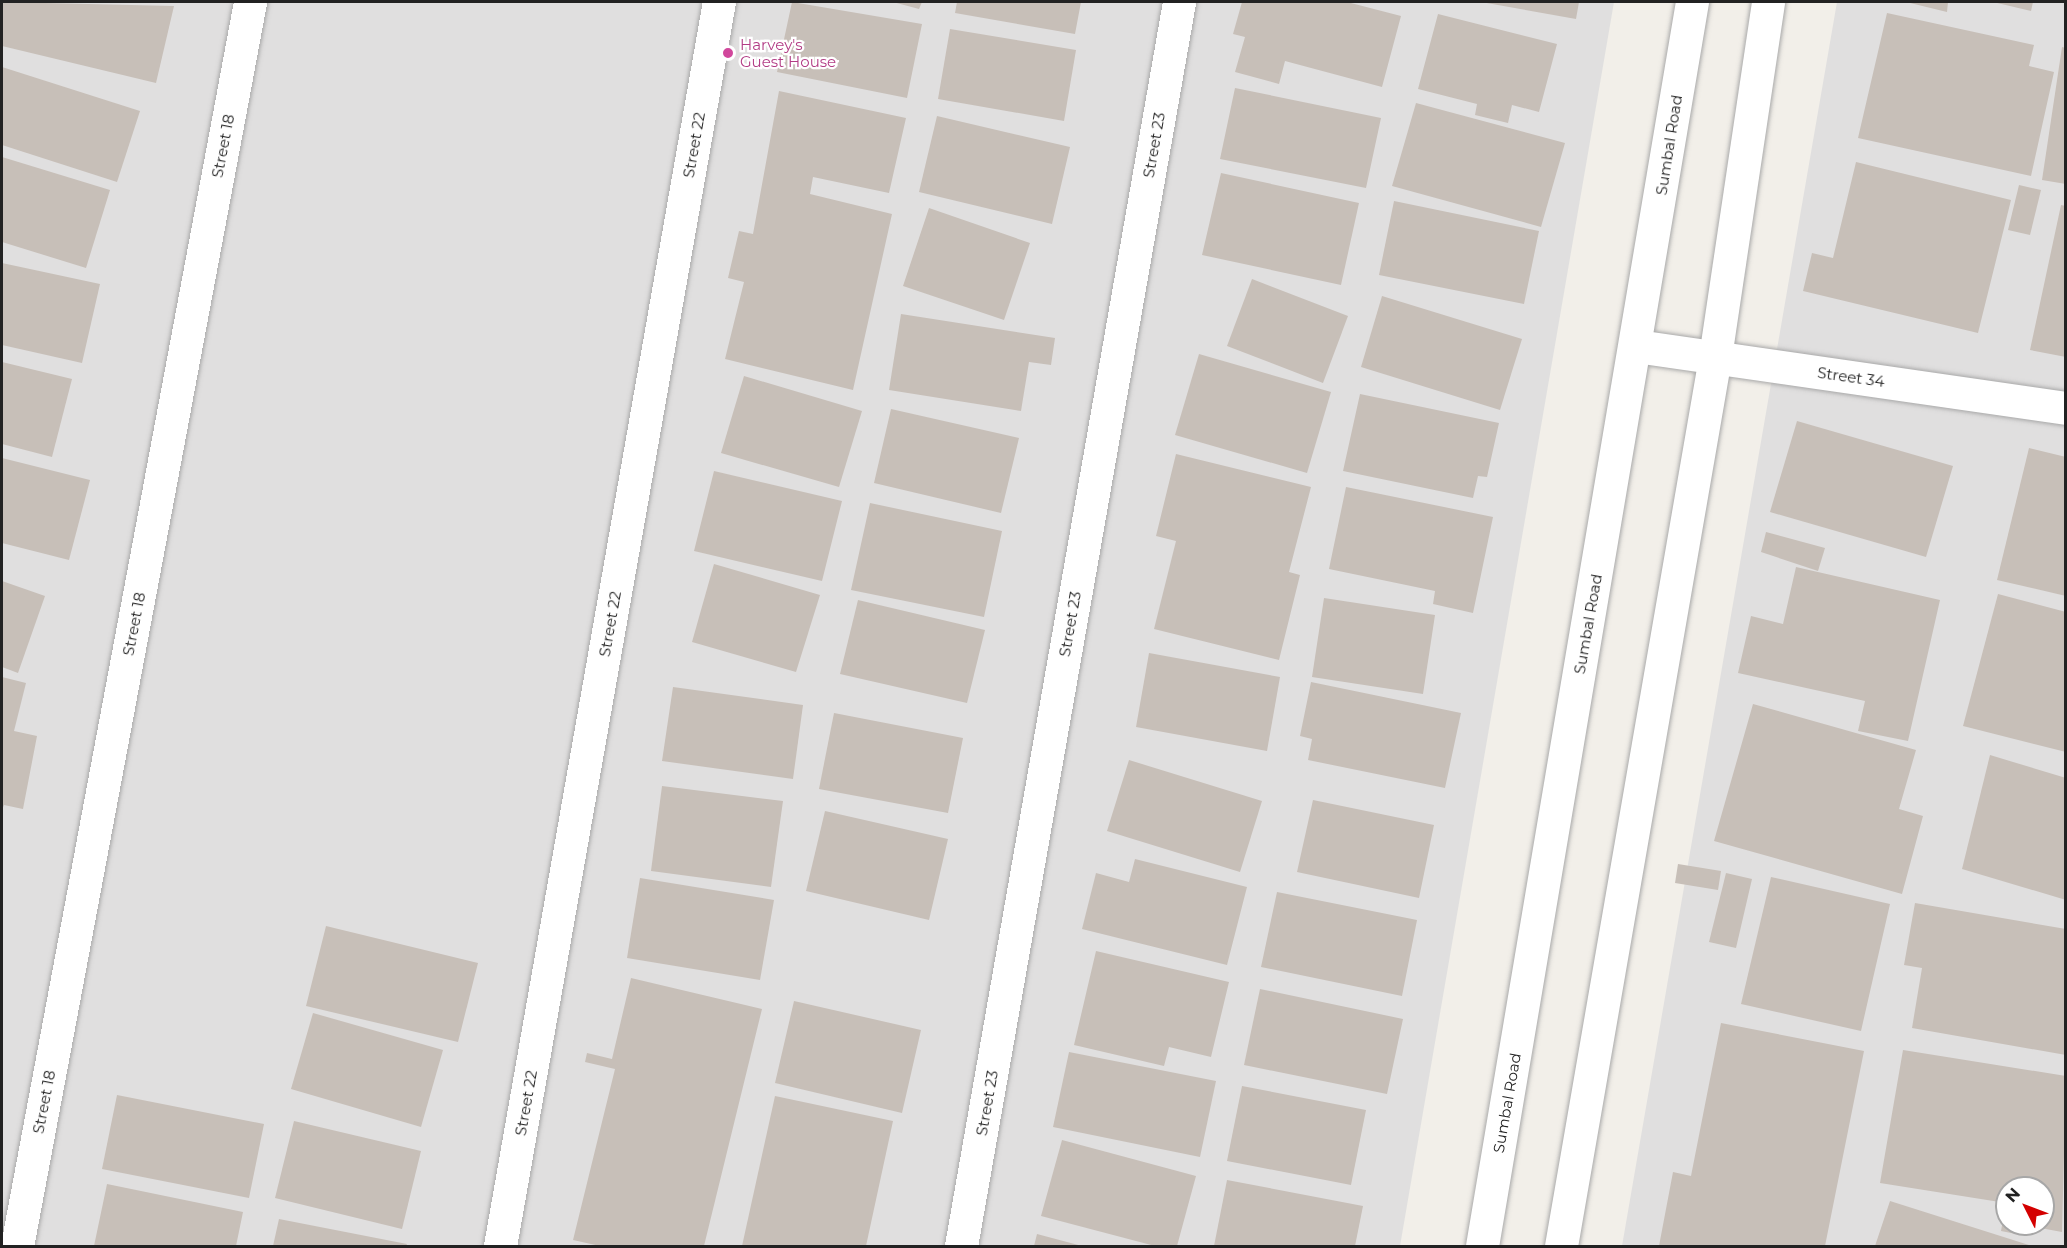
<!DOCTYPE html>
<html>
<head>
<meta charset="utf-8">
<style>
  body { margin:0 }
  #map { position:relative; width:2067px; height:1248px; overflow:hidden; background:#f2efe9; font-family:Montserrat,sans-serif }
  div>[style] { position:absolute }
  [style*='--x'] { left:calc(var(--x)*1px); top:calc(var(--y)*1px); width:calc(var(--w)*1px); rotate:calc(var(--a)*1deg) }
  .residential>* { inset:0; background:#e0dfdf }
  .building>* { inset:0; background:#c7bfb8 }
  .roads { filter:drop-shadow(0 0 2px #a9a9a9) drop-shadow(0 0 2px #a9a9a9) }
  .minor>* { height:33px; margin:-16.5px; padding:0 16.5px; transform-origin:16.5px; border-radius:16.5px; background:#fff }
  .dots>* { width:16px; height:16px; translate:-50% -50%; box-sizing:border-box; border:3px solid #fff; border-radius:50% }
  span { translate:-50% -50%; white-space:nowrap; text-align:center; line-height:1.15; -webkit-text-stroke:4.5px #fff; paint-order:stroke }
  .hotel-label { font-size:15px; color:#b23c85 }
  .left { translate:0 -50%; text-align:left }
  .street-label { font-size:15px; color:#222 }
  .frame { position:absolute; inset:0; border:3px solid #222; pointer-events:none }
  .north { position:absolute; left:1995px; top:1176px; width:60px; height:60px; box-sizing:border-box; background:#fff; border:2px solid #a7a7a7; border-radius:50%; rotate:312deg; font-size:16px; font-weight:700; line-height:24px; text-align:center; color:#222 }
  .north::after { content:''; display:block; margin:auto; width:21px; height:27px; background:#d40000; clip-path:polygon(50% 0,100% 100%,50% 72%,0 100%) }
</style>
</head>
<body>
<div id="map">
  <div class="residential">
    <div style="clip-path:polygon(2px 2px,1614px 2px,1400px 1246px,2px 1246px)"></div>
    <div style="clip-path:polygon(evenodd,1837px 2px,2065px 2px,2065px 1246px,1622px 1246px,1837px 2px,2007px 1188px,2043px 1188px,2043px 1224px,2007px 1224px,2007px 1188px)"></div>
  </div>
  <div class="building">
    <div style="clip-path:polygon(2px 2px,174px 6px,156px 83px,2px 46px)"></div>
    <div style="clip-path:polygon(792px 2px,922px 24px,907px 98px,777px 72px)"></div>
    <div style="clip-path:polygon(893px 2px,922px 2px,919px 9px)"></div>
    <div style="clip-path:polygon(957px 2px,1081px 2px,1075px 34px,955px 13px)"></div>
    <div style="clip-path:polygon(1242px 2px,1347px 2px,1401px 16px,1382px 87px,1285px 61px,1279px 84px,1235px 72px,1245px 37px,1233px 34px)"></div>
    <div style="clip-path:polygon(1481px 2px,1579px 2px,1576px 19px)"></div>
    <div style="clip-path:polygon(1906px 2px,1948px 2px,1947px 12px)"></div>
    <div style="clip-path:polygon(1993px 2px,2033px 2px,2031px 11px)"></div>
    <div style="clip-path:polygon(1887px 13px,2034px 45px,2029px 66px,2054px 72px,2031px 176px,1858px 138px)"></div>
    <div style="clip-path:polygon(1438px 14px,1557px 44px,1539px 112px,1512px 105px,1508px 123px,1475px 115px,1477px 104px,1418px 89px)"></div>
    <div style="clip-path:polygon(950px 29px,1076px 50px,1064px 121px,938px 99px)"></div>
    <div style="clip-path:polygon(2062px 47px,2066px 48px,2066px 184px,2042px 180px)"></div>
    <div style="clip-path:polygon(2px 67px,140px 111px,117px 182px,2px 145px)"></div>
    <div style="clip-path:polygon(1235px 88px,1381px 118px,1366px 188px,1220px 159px)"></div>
    <div style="clip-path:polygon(779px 91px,906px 118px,889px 193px,813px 177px,810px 194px,892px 214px,853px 390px,725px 359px,744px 282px,728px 278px,739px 231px,753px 234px)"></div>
    <div style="clip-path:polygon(1416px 103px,1565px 143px,1541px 227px,1392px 186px)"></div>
    <div style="clip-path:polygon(937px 116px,1070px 147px,1052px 224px,919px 192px)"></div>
    <div style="clip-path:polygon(2px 157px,110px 190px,86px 268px,2px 242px)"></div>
    <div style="clip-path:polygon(1856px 162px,2011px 200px,1978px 333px,1803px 291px,1812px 253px,1833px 258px)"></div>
    <div style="clip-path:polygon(1221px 173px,1359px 203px,1341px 285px,1202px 255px)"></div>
    <div style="clip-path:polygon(2019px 185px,2041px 190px,2030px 235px,2008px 230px)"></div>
    <div style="clip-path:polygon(1394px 201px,1539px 231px,1524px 304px,1379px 275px)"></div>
    <div style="clip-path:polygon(2061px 205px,2066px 206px,2066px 357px,2030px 350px)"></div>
    <div style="clip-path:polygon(929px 208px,1030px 243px,1004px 320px,903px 286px)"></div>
    <div style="clip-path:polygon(2px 263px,100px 284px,82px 363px,2px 345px)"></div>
    <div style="clip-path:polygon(1252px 279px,1348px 316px,1323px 383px,1227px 346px)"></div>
    <div style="clip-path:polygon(1382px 296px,1522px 339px,1500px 410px,1361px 367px)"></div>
    <div style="clip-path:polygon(901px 314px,1055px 338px,1051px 365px,1029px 362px,1021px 411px,889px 390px)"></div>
    <div style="clip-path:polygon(1199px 354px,1331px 392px,1307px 473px,1175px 435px)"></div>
    <div style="clip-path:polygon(2px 362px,72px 379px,52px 457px,2px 444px)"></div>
    <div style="clip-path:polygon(744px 376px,862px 411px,839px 487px,721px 453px)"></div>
    <div style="clip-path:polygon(1360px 394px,1499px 423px,1487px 477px,1478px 476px,1473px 498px,1343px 471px)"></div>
    <div style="clip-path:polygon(891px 409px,1019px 438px,1001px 513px,874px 483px)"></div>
    <div style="clip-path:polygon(1797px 421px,1953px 466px,1926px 557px,1770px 512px)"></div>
    <div style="clip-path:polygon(2029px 448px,2066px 457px,2066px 596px,1997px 580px)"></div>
    <div style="clip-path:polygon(1176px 454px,1311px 487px,1289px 572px,1300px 575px,1279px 660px,1154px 629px,1176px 541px,1156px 536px)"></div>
    <div style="clip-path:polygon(2px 458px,90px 480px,69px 560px,2px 543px)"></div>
    <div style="clip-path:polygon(714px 471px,842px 501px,822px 581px,694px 551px)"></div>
    <div style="clip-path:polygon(1346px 487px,1493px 517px,1473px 613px,1433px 604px,1435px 591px,1329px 569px)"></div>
    <div style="clip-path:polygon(870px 503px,1002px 531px,984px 617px,851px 590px)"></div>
    <div style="clip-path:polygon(1766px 532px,1825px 548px,1818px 571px,1761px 552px)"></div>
    <div style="clip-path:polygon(714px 564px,820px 595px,796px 672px,692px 642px)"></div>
    <div style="clip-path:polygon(1796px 567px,1940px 600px,1908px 741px,1858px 731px,1865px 701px,1738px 673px,1751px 616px,1783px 624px)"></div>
    <div style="clip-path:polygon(2px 581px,45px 596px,18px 673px,2px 667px)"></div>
    <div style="clip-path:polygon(1998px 594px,2066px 612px,2066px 752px,1963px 726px)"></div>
    <div style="clip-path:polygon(1324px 598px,1435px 615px,1423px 694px,1312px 677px)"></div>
    <div style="clip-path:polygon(858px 600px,985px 630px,967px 703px,840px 674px)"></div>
    <div style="clip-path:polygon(1149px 653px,1280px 677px,1267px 751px,1136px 727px)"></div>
    <div style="clip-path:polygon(2px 677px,26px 683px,14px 731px,37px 736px,23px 809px,4px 805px,2px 810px)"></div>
    <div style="clip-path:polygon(1311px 682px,1461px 713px,1445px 788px,1308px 760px,1312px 739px,1300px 736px)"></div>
    <div style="clip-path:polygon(673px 687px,803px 705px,793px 779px,662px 761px)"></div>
    <div style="clip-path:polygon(1753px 704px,1916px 750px,1899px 809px,1923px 816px,1902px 894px,1714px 841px)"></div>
    <div style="clip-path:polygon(834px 713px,963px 738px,948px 813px,819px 789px)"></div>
    <div style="clip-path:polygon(1990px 755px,2066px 778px,2066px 900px,1962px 869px)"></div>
    <div style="clip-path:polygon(1129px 760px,1262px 801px,1240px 872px,1107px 831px)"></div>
    <div style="clip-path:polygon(662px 786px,783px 801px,771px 887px,651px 871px)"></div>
    <div style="clip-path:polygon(1313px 800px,1434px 825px,1419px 898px,1297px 872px)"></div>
    <div style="clip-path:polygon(825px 811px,948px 839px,929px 920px,806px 891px)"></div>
    <div style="clip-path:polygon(1135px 859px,1247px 887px,1227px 965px,1082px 929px,1096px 873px,1129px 882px)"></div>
    <div style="clip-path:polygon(1678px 864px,1721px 871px,1718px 890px,1675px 883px)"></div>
    <div style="clip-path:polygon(1726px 873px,1752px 879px,1736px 948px,1709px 942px)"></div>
    <div style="clip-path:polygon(1771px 877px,1890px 904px,1861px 1031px,1741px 1004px)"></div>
    <div style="clip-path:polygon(640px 878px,774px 900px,760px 980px,627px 958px)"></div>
    <div style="clip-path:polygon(1277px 892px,1417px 920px,1402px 996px,1261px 967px)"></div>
    <div style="clip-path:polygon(1915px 903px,2066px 929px,2066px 1055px,1912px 1028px,1922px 968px,1904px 965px)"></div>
    <div style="clip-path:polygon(326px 926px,478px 963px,458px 1042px,306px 1006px)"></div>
    <div style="clip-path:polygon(1096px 951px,1229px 982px,1211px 1057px,1169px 1047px,1164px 1066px,1074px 1045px)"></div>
    <div style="clip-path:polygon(631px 978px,762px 1009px,704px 1246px,600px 1246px,573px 1240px,615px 1069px,585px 1062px,587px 1053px,612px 1059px)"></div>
    <div style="clip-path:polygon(1260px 989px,1403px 1019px,1387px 1094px,1244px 1065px)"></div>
    <div style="clip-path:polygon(794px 1001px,921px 1030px,902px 1113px,775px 1083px)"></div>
    <div style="clip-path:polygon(313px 1013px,443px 1050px,421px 1127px,291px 1089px)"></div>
    <div style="clip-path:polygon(1721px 1023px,1864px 1051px,1825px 1246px,1659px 1246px,1673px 1172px,1691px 1176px)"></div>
    <div style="clip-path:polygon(1903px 1050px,2066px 1076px,2062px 1232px,2024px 1225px,2043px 1224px,2043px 1188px,2007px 1188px,2007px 1224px,2018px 1224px,2016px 1234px,2001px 1231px,2006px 1203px,1880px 1183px)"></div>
    <div style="clip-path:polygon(1069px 1052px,1216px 1081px,1200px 1157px,1053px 1127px)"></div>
    <div style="clip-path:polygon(1242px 1086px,1366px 1110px,1351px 1185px,1227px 1161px)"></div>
    <div style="clip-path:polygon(117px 1095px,264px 1124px,249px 1198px,102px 1169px)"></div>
    <div style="clip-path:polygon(775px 1096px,893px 1121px,866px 1246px,742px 1246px)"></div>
    <div style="clip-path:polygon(294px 1121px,421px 1151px,402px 1229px,275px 1198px)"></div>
    <div style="clip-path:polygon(1062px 1140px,1196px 1176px,1177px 1246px,1155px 1246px,1041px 1216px)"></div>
    <div style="clip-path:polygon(1227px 1180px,1363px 1206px,1355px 1246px,1214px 1246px)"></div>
    <div style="clip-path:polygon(107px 1184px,243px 1212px,236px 1246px,94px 1246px)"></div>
    <div style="clip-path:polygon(1890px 1201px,2032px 1246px,1875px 1246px)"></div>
    <div style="clip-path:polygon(279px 1219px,407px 1244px,406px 1246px,273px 1246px)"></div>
    <div style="clip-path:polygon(1037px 1234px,1082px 1246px,1034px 1246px)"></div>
  </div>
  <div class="roads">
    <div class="minor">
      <div style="--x:1636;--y:346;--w:434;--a:8.2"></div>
      <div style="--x:17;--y:1246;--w:1266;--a:-79.39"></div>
      <div style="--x:500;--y:1246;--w:1263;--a:-80.02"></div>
      <div style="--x:961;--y:1246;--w:1263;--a:-80.06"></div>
      <div style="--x:1482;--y:1246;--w:1262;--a:-80.42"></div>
      <div style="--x:1561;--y:1246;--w:902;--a:-80.17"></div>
      <div style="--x:1715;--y:357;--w:359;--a:-81.5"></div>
    </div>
  </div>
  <div class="dots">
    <div style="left:728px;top:53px;background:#d1479c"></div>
  </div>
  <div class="hotel-label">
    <span class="left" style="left:740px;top:53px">Harvey's<br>Guest House</span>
  </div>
  <div class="street-label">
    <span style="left:694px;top:145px;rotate:-80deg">Street 22</span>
    <span style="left:1154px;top:145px;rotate:-80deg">Street 23</span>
    <span style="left:1669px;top:145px;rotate:-81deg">Sumbal Road</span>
    <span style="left:223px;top:146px;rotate:-79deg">Street 18</span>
    <span style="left:1851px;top:377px;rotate:8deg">Street 34</span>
    <span style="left:134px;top:624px;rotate:-79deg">Street 18</span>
    <span style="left:610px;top:624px;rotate:-80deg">Street 22</span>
    <span style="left:1070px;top:624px;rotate:-80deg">Street 23</span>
    <span style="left:1588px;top:624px;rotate:-80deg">Sumbal Road</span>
    <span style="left:44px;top:1102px;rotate:-79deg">Street 18</span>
    <span style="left:526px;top:1103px;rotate:-80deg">Street 22</span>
    <span style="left:987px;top:1103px;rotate:-80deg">Street 23</span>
    <span style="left:1507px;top:1103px;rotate:-80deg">Sumbal Road</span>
  </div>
  <div class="frame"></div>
  <div class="north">N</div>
</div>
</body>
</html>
